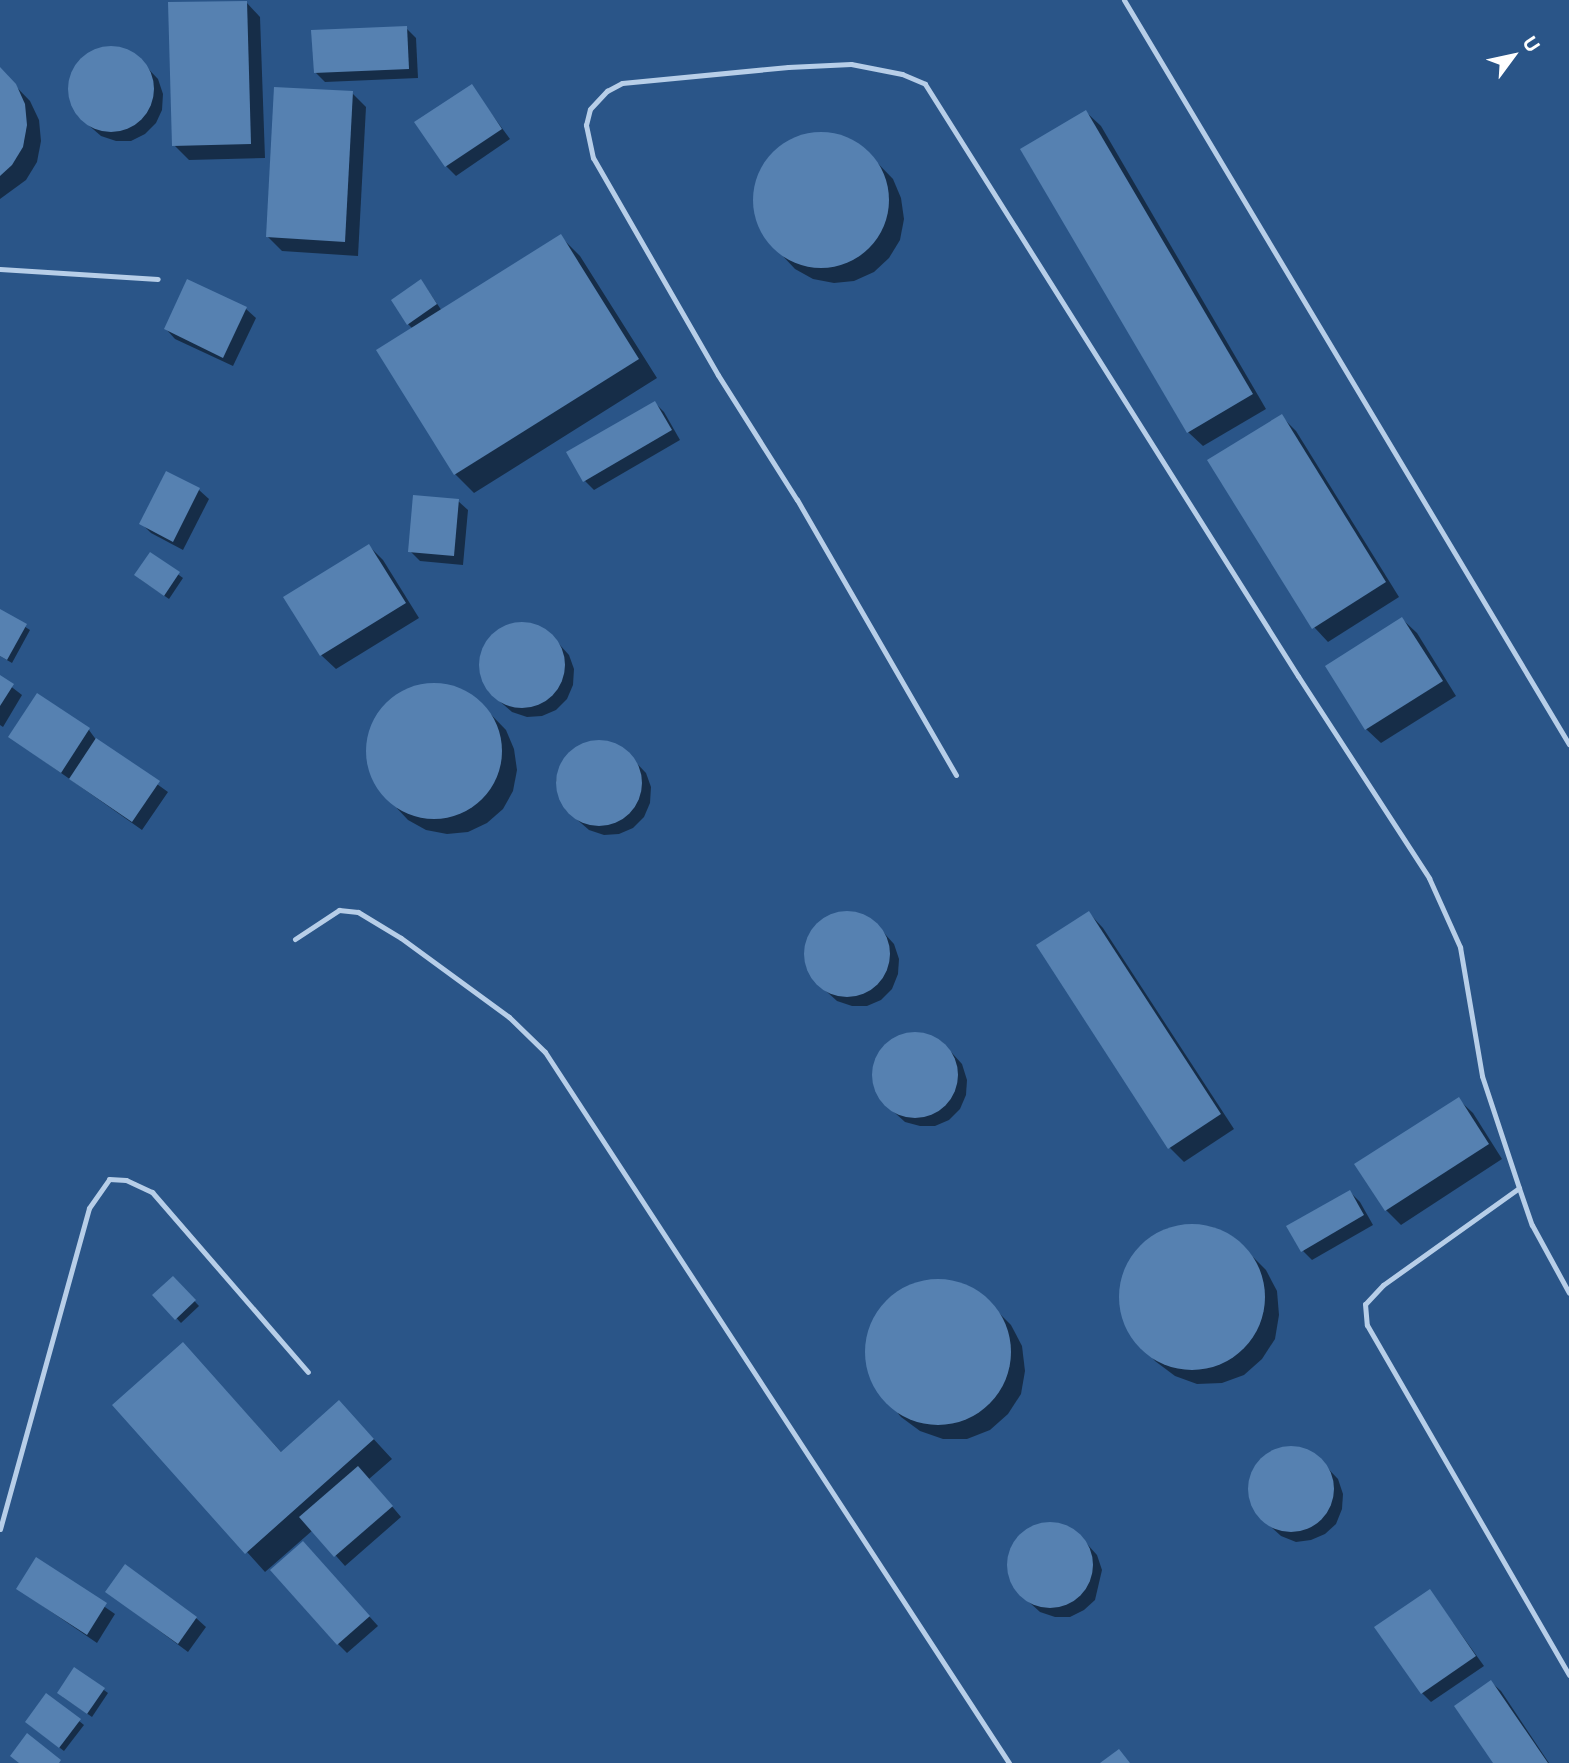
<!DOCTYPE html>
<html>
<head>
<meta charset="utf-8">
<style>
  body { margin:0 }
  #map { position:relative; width:1569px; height:1763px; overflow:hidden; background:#2a5588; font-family:Inter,sans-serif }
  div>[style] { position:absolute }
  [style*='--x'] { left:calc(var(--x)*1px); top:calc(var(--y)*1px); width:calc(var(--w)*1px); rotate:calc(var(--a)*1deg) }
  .shadow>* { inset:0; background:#0007 }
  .building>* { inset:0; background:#5681b1 }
  .round { border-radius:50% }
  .lane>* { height:5px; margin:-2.5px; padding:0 2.5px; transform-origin:2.5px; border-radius:2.5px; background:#b7cee8 }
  span { translate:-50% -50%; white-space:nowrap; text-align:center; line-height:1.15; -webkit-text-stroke:5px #2a5588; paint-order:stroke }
  .north { position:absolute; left:1478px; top:21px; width:70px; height:70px; -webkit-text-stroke:5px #2a5588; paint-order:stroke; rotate:57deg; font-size:19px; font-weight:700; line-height:28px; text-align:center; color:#fff }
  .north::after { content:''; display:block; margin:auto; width:24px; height:32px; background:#fff; clip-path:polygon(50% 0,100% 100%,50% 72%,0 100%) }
</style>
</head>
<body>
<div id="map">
  <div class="shadow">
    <div style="clip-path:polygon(246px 2px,260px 17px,265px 158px,189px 160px,174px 145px)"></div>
    <div style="clip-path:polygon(406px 28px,416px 38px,418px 78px,325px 82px,315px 72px)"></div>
    <div style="clip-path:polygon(109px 47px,124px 49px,137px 57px,158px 79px,163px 94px,162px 110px,156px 123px,145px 134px,131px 141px,116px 141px,101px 136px,78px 116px,71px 102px,69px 87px,72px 72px,81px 59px,94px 50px)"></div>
    <div style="clip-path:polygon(0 70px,30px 101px,39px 120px,41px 141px,37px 162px,26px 180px,0 199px)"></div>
    <div style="clip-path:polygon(471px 86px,510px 139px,456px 176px,446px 166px)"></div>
    <div style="clip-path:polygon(352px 93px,366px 107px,358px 256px,282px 251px,268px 237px)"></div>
    <div style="clip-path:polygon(1086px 112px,1101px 126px,1266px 409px,1203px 446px,1188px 432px)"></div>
    <div style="clip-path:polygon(824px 133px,844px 138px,863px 148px,893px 179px,901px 198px,904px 219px,900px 240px,889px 258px,874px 272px,854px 281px,834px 283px,813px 279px,795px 269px,765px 237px,756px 218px,754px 197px,758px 177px,768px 158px,784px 144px,803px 136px)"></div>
    <div style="clip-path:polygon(561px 237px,580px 256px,657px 378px,474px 493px,455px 474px,413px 329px,408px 324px,425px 286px,442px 311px)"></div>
    <div style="clip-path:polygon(246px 309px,256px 318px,233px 366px,175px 339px,166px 329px)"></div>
    <div style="clip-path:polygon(655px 403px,664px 412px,680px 440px,594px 490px,585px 481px)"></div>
    <div style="clip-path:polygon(1281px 416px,1296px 431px,1399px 597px,1328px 642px,1314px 627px)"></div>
    <div style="clip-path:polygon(167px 473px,199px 490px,209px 499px,183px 550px,151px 533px,142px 524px)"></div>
    <div style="clip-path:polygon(458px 501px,468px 510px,463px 565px,420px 561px,410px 551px)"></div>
    <div style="clip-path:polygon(369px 546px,383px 560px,419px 618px,336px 669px,321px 655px)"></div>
    <div style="clip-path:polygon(150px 554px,183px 578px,169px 599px,140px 579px)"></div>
    <div style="clip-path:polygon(0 611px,30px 630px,12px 663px,0 656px)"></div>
    <div style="clip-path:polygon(1402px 619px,1417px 633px,1456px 696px,1381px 743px,1366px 729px)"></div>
    <div style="clip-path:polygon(520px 623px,535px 625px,548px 632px,569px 655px,574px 669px,573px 685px,567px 699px,556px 710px,542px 716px,527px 717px,512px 712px,489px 692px,482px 678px,480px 663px,483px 648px,492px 635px,505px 626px)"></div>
    <div style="clip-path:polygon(0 678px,22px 695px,3px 727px,0 725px)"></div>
    <div style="clip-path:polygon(437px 684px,458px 689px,476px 699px,506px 730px,514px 749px,517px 770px,513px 791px,503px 809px,487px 823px,468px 832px,447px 834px,426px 830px,408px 820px,378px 788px,370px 769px,367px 748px,371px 727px,382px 709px,397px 695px,417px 687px)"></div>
    <div style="clip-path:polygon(89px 730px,97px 741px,168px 792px,142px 830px,10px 737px)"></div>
    <div style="clip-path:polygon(596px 741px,612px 743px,625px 751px,646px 773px,651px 787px,650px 803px,644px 817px,633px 828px,619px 834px,604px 835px,589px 830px,566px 810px,559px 796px,556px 781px,560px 766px,569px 753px,582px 744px)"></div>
    <div style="clip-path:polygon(844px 912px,860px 914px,874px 922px,894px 944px,899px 959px,898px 974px,892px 989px,881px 1000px,867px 1006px,852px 1006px,837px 1001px,815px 981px,807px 968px,805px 952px,808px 937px,817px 924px,830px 916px)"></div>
    <div style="clip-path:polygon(1089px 913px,1103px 928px,1234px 1129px,1184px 1162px,1169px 1147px)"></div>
    <div style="clip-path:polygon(913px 1033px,928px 1035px,942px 1042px,962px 1064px,967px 1080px,966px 1095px,960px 1109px,949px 1120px,935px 1126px,920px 1126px,905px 1122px,883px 1102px,875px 1088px,873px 1073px,877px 1058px,885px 1045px,898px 1036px)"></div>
    <div style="clip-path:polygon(1458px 1099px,1473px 1113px,1502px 1159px,1401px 1225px,1386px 1210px,1357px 1165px)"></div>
    <div style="clip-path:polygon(1350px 1192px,1360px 1202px,1373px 1225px,1312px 1260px,1303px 1251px)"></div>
    <div style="clip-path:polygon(1189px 1225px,1212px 1227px,1233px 1237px,1266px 1270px,1277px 1291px,1279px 1315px,1275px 1339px,1262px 1359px,1244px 1375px,1222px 1383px,1197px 1384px,1175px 1376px,1155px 1361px,1127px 1326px,1121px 1304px,1123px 1280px,1131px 1259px,1146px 1241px,1166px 1229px)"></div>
    <div style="clip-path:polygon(173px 1278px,199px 1306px,181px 1323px,155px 1295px)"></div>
    <div style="clip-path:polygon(934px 1280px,958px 1283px,979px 1293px,1011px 1325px,1022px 1346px,1025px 1371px,1021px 1394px,1008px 1414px,990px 1430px,967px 1439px,943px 1439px,920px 1431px,901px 1417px,872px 1382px,866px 1359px,868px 1336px,877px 1314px,892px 1296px,912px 1285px)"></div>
    <div style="clip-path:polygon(183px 1344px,282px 1453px,358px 1422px,392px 1459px,369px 1479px,401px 1517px,345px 1566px,313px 1530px,265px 1572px,115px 1405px)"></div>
    <div style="clip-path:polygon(1289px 1447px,1304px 1449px,1317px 1457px,1338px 1479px,1343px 1494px,1342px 1509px,1336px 1524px,1325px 1534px,1311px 1540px,1296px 1542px,1281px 1536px,1259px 1516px,1251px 1502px,1249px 1487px,1252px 1472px,1261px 1459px,1274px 1451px)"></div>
    <div style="clip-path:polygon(1048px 1523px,1063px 1525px,1077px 1533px,1097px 1555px,1102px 1570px,1095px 1600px,1084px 1610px,1070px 1617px,1055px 1617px,1040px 1612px,1018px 1592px,1010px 1578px,1008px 1563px,1011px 1548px,1020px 1535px,1033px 1527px)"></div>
    <div style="clip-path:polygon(312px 1553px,378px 1626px,347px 1653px,338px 1644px)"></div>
    <div style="clip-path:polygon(37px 1560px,115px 1614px,97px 1643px,18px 1589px)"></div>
    <div style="clip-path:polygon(1430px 1591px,1484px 1666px,1431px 1702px,1422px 1693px)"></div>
    <div style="clip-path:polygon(107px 1592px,196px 1618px,206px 1627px,188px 1652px)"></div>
    <div style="clip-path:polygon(75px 1669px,108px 1693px,92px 1717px,63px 1697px)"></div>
    <div style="clip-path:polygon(1491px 1682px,1501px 1691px,1549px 1763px,1495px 1763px)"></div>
    <div style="clip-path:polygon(47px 1695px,84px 1725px,64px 1751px,31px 1726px)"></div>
  </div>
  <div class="building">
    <div style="clip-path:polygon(247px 1px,251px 144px,172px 146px,168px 2px)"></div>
    <div style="clip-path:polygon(407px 26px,409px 69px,314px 73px,311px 30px)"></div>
    <div class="round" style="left:68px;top:46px;width:86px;height:86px"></div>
    <div style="clip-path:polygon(0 67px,16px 84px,25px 104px,27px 125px,23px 147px,12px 165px,0 176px)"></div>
    <div style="clip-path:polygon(472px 84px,502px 129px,445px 167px,414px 122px)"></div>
    <div style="clip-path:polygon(274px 87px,353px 91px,345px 242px,266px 237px)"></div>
    <div style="clip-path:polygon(1086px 110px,1253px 394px,1187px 433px,1020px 149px)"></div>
    <div class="round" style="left:753px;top:132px;width:136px;height:136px"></div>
    <div style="clip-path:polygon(561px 234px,639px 359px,454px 475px,376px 350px)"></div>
    <div style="clip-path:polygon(187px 279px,247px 307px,223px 358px,164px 329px)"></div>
    <div style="clip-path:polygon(421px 279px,437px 304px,407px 325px,391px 300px)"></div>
    <div style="clip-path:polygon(655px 401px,672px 430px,583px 482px,566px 452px)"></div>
    <div style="clip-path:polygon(1282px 414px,1386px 582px,1312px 629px,1207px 460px)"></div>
    <div style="clip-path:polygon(166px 471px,200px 488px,173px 542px,139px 524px)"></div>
    <div style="clip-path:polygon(413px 495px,459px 499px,454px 556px,408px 552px)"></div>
    <div style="clip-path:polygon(369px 544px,406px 603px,320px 656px,283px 597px)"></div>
    <div style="clip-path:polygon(150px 552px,180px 572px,164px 596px,134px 575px)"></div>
    <div style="clip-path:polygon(0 609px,27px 624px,7px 660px,0 656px)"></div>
    <div style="clip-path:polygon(1402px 617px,1443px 681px,1365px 730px,1325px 666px)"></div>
    <div class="round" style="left:479px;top:622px;width:86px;height:86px"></div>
    <div style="clip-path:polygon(0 675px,14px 684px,0 706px)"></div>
    <div class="round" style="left:366px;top:683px;width:136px;height:136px"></div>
    <div style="clip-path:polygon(37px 693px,90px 728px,61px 773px,8px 737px)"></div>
    <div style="clip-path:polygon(96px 738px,160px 781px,132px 822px,69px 779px)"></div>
    <div class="round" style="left:556px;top:740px;width:86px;height:86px"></div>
    <div class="round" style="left:804px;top:911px;width:86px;height:86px"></div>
    <div style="clip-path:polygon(1089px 911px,1221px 1114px,1168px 1149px,1036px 945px)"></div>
    <div class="round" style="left:872px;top:1032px;width:86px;height:86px"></div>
    <div style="clip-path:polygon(1459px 1097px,1489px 1144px,1385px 1211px,1354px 1164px)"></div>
    <div style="clip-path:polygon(1350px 1190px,1364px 1215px,1301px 1252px,1286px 1226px)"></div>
    <div class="round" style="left:1119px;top:1224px;width:146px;height:146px"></div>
    <div style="clip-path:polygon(173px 1276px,196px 1300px,175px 1320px,152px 1295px)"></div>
    <div class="round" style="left:865px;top:1279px;width:146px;height:146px"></div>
    <div style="clip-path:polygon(183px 1342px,281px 1452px,339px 1400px,374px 1439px,245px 1554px,112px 1405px)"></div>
    <div class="round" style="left:1248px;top:1446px;width:86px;height:86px"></div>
    <div style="clip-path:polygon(358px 1466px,393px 1506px,334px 1557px,299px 1517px)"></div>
    <div class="round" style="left:1007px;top:1522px;width:86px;height:86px"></div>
    <div style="clip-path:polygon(303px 1541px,370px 1616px,337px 1645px,270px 1570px)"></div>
    <div style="clip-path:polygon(36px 1557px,107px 1603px,87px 1635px,16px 1589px)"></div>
    <div style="clip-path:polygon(125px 1564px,197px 1617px,178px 1644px,105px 1592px)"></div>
    <div style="clip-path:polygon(1430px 1589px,1476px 1656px,1421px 1694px,1374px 1627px)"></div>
    <div style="clip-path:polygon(74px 1667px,105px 1688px,87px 1714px,57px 1693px)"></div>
    <div style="clip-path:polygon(1491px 1680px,1548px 1763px,1493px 1763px,1454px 1706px)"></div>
    <div style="clip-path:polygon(46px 1693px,81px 1719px,59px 1748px,25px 1722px)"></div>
    <div style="clip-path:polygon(27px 1733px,61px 1760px,59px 1763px,19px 1763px,10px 1756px)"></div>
    <div style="clip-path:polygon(1119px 1749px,1130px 1763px,1100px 1763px)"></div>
  </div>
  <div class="lane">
    <div style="--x:1124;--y:0;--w:867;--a:59.12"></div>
    <div style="--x:0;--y:269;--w:158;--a:3.6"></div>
    <div style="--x:956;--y:775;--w:318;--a:-120"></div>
    <div style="--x:797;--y:500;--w:148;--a:-122.3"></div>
    <div style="--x:718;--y:375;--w:250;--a:-119.9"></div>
    <div style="--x:593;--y:158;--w:34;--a:-102"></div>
    <div style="--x:586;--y:125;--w:16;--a:-76"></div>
    <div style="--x:590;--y:109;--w:25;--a:-47"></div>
    <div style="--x:607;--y:91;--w:17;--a:-28"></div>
    <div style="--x:622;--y:83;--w:167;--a:-5.5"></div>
    <div style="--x:788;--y:67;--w:63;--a:-2.7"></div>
    <div style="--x:851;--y:64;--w:52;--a:11.1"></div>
    <div style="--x:902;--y:74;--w:25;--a:23"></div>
    <div style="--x:925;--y:84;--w:700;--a:57.79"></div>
    <div style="--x:1298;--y:676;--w:241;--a:57"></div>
    <div style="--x:1429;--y:878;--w:76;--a:65.8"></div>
    <div style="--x:1460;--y:947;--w:131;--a:80.3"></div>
    <div style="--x:1482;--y:1076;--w:118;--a:71.7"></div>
    <div style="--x:1519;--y:1188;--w:39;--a:71"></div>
    <div style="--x:1532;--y:1225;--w:77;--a:61.4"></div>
    <div style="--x:295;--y:939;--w:53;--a:-33.4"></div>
    <div style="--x:339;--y:910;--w:19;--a:6"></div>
    <div style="--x:358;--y:912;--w:50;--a:31.2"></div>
    <div style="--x:401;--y:938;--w:134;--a:36.2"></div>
    <div style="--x:509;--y:1017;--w:50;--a:44.2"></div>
    <div style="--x:545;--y:1052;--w:849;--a:56.87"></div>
    <div style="--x:1519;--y:1188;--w:167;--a:144.5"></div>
    <div style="--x:1383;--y:1285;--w:26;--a:133"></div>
    <div style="--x:1365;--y:1304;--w:21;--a:85"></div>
    <div style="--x:1367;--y:1325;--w:404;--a:60"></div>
    <div style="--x:0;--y:1529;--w:333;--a:-74.5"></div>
    <div style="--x:89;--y:1208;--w:35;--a:-55"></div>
    <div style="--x:109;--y:1179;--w:17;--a:3"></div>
    <div style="--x:126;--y:1180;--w:29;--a:25"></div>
    <div style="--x:152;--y:1192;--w:238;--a:49.1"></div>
  </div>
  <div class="north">U</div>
</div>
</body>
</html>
